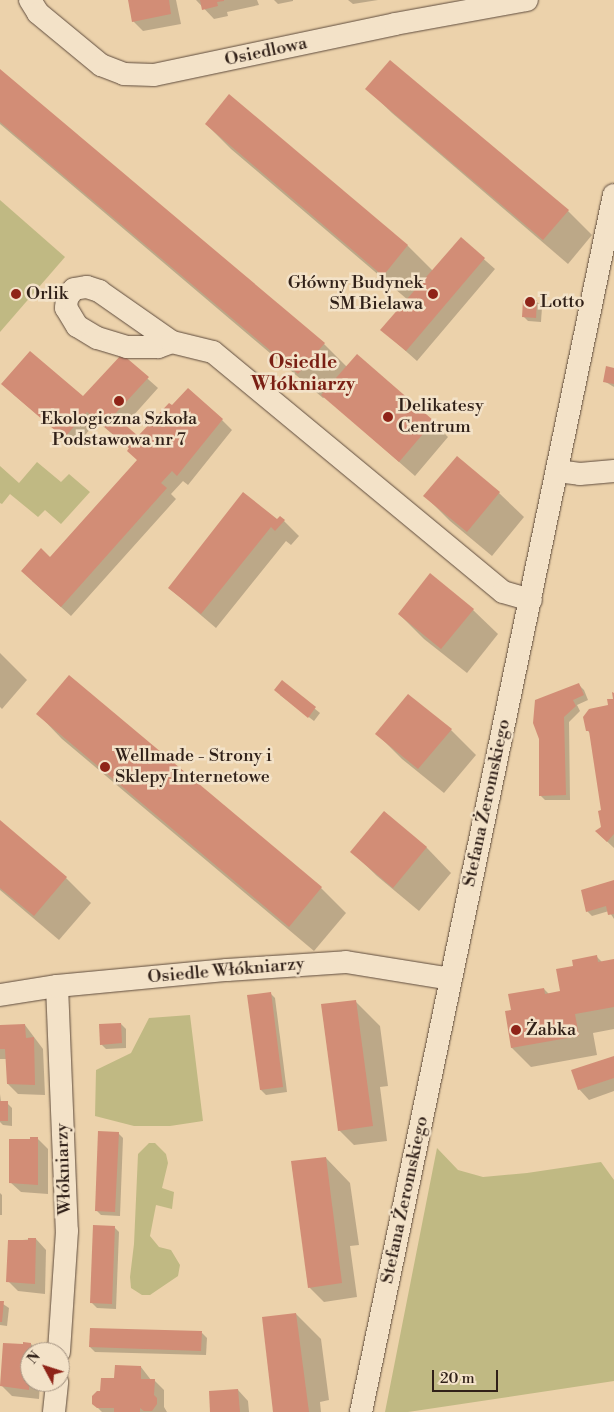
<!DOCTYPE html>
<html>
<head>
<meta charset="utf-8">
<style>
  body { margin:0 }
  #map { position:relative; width:614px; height:1412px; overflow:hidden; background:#ecd2ab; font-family:"Libre Bodoni",serif }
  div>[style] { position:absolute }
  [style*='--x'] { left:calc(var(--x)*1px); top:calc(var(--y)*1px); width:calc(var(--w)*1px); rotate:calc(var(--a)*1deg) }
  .green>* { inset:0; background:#c0b983 }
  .shadow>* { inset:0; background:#0003 }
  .building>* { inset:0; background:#d28d76 }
  .roads { filter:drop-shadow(0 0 1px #5f4c3d) drop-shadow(0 0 1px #5f4c3d) }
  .minor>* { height:22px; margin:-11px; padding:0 11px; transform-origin:11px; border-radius:11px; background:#f3e2c8 }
  .dots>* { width:14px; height:14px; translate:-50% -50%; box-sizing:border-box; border:2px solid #f3e2c8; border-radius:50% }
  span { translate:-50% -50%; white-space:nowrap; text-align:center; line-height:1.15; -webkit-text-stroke:5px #f3e2c8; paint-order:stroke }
  .street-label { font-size:18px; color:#302018 }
  .poi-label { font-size:18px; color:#302018 }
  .right { translate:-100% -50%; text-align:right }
  .left { translate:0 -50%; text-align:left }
  .neighbourhood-label { font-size:19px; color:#7a1f14; font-weight:700 }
  .north { position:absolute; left:20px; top:1342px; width:50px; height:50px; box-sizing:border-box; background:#f3e2c8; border:1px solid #a59482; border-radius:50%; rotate:310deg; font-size:14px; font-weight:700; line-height:20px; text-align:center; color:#302018 }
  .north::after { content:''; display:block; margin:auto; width:18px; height:22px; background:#8f2418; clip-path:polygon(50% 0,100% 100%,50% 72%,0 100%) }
  .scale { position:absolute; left:432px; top:1370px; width:66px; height:22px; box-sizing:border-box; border:2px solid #302018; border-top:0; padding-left:6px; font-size:15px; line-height:18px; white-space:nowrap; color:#302018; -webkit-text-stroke:4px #f3e2c8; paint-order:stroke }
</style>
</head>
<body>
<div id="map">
  <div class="green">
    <div style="clip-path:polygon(0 200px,65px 257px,0 332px)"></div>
    <div style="clip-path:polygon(37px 462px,61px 482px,69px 474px,90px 492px,61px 524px,45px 510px,38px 517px,10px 494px,2px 504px,0 503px,0 466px,19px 483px)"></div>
    <div style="clip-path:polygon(190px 1015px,203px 1121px,170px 1126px,134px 1126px,95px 1116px,96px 1070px,131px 1053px,149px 1018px)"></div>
    <div style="clip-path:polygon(149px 1143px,155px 1143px,166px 1154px,168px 1163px,162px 1188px,174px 1192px,172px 1209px,156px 1205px,150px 1236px,159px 1247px,171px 1250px,180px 1265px,178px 1276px,150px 1295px,142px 1295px,131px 1288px,130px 1277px,134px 1244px,138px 1154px)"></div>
    <div style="clip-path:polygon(437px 1148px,458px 1170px,483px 1177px,527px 1173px,601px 1162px,614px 1180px,614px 1381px,408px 1412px,385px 1412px)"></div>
  </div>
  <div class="shadow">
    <div style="clip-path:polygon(129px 0,176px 0,181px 24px,143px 31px,133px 21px)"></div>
    <div style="clip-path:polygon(196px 0,257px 0,259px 5px,227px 12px,228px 16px,214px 19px)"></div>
    <div style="clip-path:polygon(274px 0,293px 0,293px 1px,278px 4px)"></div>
    <div style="clip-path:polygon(348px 0,378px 0,353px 4px)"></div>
    <div style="clip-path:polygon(0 70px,324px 344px,347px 367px,433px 422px,448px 437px,415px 476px,325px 397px,323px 398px,0 124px)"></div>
    <div style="clip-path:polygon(367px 89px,568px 211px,592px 235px,568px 264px,392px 113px)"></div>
    <div style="clip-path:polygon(230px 96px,408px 246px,433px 271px,461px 239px,495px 269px,417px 361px,382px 330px,408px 300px,231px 149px,206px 124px)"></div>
    <div style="clip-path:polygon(537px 302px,542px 307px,541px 322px,528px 321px,523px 316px)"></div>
    <div style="clip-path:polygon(122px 356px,158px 388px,124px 426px,138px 438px,222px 420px,232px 430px,188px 485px,183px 481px,171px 494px,176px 499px,71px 616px,32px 581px,138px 461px,130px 449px,97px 421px,75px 447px,13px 394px,83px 398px)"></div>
    <div style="clip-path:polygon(614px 369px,614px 387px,604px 381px)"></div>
    <div style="clip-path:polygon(499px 493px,524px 517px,492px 556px,450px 521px,425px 496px)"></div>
    <div style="clip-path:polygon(278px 521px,284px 521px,299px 536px,291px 545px,286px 541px,216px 628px,169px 588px)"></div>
    <div style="clip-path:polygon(473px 610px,498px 634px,467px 673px,424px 639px,399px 614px)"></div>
    <div style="clip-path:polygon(0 653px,27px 680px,2px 709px,0 707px)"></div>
    <div style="clip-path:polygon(69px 676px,321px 888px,346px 913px,314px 951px,62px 739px,38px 714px)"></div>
    <div style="clip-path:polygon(282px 682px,320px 713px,314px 721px,280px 695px)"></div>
    <div style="clip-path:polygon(579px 685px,584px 690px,588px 700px,577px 705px,580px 711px,569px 722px,570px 800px,545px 800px,540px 795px,540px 739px)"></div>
    <div style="clip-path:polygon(614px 693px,614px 848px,597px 832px,602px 827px,602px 811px,591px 734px,588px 731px,610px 706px,614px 700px)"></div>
    <div style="clip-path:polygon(408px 695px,451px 730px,476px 755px,444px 793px,402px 759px,377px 734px)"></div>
    <div style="clip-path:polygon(384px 813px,427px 848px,451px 873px,419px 911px,377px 876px,352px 852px)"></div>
    <div style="clip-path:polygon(0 822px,66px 878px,91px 903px,59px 940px,0 890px)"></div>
    <div style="clip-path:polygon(614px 882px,614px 919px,609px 911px,592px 916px,587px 911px)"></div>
    <div style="clip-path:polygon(597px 957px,602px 962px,614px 961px,614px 1029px,593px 1033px,597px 1055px,531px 1067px,512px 1048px,512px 1011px,544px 989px,549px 994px,561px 992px,574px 967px)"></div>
    <div style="clip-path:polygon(270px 993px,275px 998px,287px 1092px,266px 1095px,261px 1090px)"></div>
    <div style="clip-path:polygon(355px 1001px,380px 1026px,388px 1086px,380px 1087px,387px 1141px,354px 1145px,339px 1130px)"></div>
    <div style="clip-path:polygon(121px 1024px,126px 1029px,126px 1048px,106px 1049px,101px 1044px)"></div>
    <div style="clip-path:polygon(25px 1025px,43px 1049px,45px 1095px,18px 1094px,8px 1084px,7px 1059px,0 1059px,0 1027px)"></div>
    <div style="clip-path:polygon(614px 1057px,614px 1091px,589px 1100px,579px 1089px)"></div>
    <div style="clip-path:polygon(0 1094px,1px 1102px,7px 1103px,12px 1108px,12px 1126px,3px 1125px,0 1122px)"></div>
    <div style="clip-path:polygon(118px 1133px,123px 1138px,120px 1216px,101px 1215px,96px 1210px)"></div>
    <div style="clip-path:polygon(38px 1139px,48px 1149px,48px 1194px,21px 1192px,10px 1182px,11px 1140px)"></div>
    <div style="clip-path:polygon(326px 1158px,350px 1183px,359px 1245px,350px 1246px,357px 1297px,324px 1302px,309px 1287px)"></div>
    <div style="clip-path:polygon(0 1193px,2px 1195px,2px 1215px,0 1215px)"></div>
    <div style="clip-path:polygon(114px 1227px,119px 1232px,116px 1309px,97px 1308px,92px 1303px)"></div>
    <div style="clip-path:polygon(36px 1239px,46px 1250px,45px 1294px,18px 1291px,8px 1281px,9px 1241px)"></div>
    <div style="clip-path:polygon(0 1302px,9px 1308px,7px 1326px,0 1325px)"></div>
    <div style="clip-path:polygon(296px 1314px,321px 1339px,329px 1400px,320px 1402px,321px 1412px,275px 1412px)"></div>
    <div style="clip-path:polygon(202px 1333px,207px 1338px,206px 1355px,95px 1352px,90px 1347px)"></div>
    <div style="clip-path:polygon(31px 1344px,39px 1352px,30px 1352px,30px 1382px,40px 1382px,39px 1399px,12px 1396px,2px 1386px,24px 1345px)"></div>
    <div style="clip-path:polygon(141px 1367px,151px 1380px,154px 1380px,164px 1390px,164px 1407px,167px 1412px,102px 1412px,93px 1403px,101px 1392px,116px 1379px)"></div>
    <div style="clip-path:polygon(238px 1390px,248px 1401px,249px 1412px,211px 1412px)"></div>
  </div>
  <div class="building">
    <div style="clip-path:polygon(128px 0,169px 0,171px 14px,132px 22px)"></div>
    <div style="clip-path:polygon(200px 0,224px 0,224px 1px,217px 2px,218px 6px,202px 10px)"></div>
    <div style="clip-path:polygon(390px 60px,569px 210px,543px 240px,365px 89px)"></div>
    <div style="clip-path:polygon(0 69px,325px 343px,298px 374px,0 122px)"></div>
    <div style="clip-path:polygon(229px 94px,408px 245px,383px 276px,205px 124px)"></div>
    <div style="clip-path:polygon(461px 237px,485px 258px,406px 351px,380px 330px)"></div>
    <div style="clip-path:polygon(523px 300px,537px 300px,536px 318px,522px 317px)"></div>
    <div style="clip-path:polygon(30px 351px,83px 396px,122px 354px,149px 377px,114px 415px,138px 436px,169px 403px,172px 405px,188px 388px,223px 419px,177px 476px,172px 471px,161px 483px,167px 488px,61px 607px,21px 571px,41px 548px,50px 557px,137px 460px,127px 451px,129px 448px,87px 412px,64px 438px,1px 384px)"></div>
    <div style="clip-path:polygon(357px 354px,434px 421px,399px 462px,321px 395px)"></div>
    <div style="clip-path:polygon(606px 366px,614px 368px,614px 384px,603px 382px)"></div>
    <div style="clip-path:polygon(457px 456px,500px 492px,467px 532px,423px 496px)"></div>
    <div style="clip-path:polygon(243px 492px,277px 519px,280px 516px,285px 520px,275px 531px,271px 527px,201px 614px,168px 588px)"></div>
    <div style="clip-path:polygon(430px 573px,474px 609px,441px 649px,398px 614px)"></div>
    <div style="clip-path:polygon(69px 675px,322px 887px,289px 927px,36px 714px)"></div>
    <div style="clip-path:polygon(282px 680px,316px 707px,308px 718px,274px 690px)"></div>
    <div style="clip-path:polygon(579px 683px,584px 695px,573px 700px,576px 706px,564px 717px,566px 795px,539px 796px,539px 739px,533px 723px,535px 700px)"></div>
    <div style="clip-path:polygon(612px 692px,614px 693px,614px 834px,607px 842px,595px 831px,601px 827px,598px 811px,601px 810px,589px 731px,586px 731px,583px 717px,589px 709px,608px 705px,607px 699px,613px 699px)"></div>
    <div style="clip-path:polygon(408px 694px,452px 729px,418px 769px,375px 734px)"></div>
    <div style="clip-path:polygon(384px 811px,427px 847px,393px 888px,350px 852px)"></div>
    <div style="clip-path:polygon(0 820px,67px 877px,34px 916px,0 888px)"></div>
    <div style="clip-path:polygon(614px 880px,614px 914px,608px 915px,606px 906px,586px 912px,581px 890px)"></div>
    <div style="clip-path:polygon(597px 955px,598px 962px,614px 959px,614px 1007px,575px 1014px,579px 1036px,511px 1048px,505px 1011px,511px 1010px,508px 994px,544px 988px,545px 994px,560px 991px,556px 969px,573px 966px,572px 960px)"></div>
    <div style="clip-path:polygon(271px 992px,283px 1087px,260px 1090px,247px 995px)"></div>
    <div style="clip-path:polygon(356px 1000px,373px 1126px,338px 1131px,321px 1004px)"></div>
    <div style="clip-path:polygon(121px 1023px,122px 1043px,100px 1045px,99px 1024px)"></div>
    <div style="clip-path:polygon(25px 1024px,26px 1038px,34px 1037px,35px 1085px,7px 1084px,5px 1049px,0 1049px,0 1025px)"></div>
    <div style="clip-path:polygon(614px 1056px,614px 1078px,578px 1090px,571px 1070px)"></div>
    <div style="clip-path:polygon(0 1101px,8px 1101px,8px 1121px,0 1121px)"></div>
    <div style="clip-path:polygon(98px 1131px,119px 1132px,115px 1212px,95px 1211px)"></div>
    <div style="clip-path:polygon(30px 1137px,38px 1137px,38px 1185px,9px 1183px,9px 1139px,30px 1139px)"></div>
    <div style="clip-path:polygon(326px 1157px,342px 1283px,308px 1288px,291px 1161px)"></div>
    <div style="clip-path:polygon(93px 1225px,115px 1226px,112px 1304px,90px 1303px)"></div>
    <div style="clip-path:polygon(28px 1238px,36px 1238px,35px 1284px,6px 1282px,8px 1240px,28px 1240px)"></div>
    <div style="clip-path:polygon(0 1301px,4px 1301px,2px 1322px,0 1322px)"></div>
    <div style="clip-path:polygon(296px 1313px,309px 1412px,273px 1412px,262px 1317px)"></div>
    <div style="clip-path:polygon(90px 1328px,202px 1331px,201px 1351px,89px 1347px)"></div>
    <div style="clip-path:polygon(23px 1342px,31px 1343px,29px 1390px,0 1386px,3px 1343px,23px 1344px)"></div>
    <div style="clip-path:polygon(115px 1365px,141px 1366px,141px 1379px,155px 1379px,154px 1395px,157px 1398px,157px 1404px,152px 1411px,144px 1411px,140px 1408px,140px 1412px,114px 1412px,114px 1408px,97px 1408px,92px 1404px,92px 1396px,97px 1391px,100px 1391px,101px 1378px,114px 1378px)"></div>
    <div style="clip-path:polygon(238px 1389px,240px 1412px,210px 1412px,209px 1391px)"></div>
  </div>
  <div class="roads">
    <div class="minor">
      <div style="--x:30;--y:0;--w:15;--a:58"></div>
      <div style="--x:38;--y:13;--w:82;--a:39.5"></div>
      <div style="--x:101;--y:65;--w:25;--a:21"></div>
      <div style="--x:124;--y:74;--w:30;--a:2"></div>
      <div style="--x:154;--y:75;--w:246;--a:-11.9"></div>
      <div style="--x:395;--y:24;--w:134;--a:-10.3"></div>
      <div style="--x:172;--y:342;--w:15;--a:160"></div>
      <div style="--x:158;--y:347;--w:31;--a:180"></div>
      <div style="--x:127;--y:347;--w:31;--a:-163"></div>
      <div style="--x:97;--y:338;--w:23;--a:-149"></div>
      <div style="--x:77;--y:326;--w:21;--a:-121"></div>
      <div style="--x:66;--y:308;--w:10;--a:-84"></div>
      <div style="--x:67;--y:298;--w:11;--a:-52"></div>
      <div style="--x:74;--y:289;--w:13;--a:-9"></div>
      <div style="--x:87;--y:287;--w:13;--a:18"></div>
      <div style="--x:99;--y:291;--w:89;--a:34.9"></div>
      <div style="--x:172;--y:342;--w:42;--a:13.7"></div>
      <div style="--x:213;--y:352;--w:376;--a:39.6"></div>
      <div style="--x:503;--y:592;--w:29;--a:16"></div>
      <div style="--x:557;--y:471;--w:23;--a:7"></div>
      <div style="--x:580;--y:474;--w:34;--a:-5"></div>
      <div style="--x:57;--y:986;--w:245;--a:87.7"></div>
      <div style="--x:67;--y:1231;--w:121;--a:93.8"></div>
      <div style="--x:0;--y:995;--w:58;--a:-9"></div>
      <div style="--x:57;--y:986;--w:171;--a:-5.4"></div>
      <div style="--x:227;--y:970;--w:119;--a:-3.8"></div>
      <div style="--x:346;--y:962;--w:106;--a:9.2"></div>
      <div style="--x:54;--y:1412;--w:30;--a:-84"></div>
      <div style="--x:361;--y:1412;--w:1243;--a:-78.26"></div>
    </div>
  </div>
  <div class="dots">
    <div style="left:16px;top:294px;background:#8f2418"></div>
    <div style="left:433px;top:294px;background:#8f2418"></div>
    <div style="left:530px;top:302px;background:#8f2418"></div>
    <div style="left:119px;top:401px;background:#8f2418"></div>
    <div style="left:388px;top:417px;background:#8f2418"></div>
    <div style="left:105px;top:767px;background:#8f2418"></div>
    <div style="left:516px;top:1030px;background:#8f2418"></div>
  </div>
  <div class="street-label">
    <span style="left:266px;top:52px;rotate:-12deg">Osiedlowa</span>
    <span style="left:487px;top:803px;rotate:-78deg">Stefana Żeromskiego</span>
    <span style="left:226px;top:971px;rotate:-5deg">Osiedle Włókniarzy</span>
    <span style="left:64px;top:1169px;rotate:-92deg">Włókniarzy</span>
    <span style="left:405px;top:1200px;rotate:-78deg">Stefana Żeromskiego</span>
  </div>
  <div class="poi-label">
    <span class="right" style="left:423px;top:294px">Główny Budynek<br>SM Bielawa</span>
    <span class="left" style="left:26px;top:294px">Orlik</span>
    <span class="left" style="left:540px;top:302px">Lotto</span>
    <span class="left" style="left:398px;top:417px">Delikatesy<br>Centrum</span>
    <span style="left:119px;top:430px">Ekologiczna Szkoła<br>Podstawowa nr 7</span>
    <span class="left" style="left:115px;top:767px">Wellmade - Strony i<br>Sklepy Internetowe</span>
    <span class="left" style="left:526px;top:1030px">Żabka</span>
  </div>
  <div class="neighbourhood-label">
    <span style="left:303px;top:374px">Osiedle<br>Włókniarzy</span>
  </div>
  <div class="north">N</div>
  <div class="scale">20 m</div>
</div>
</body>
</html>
